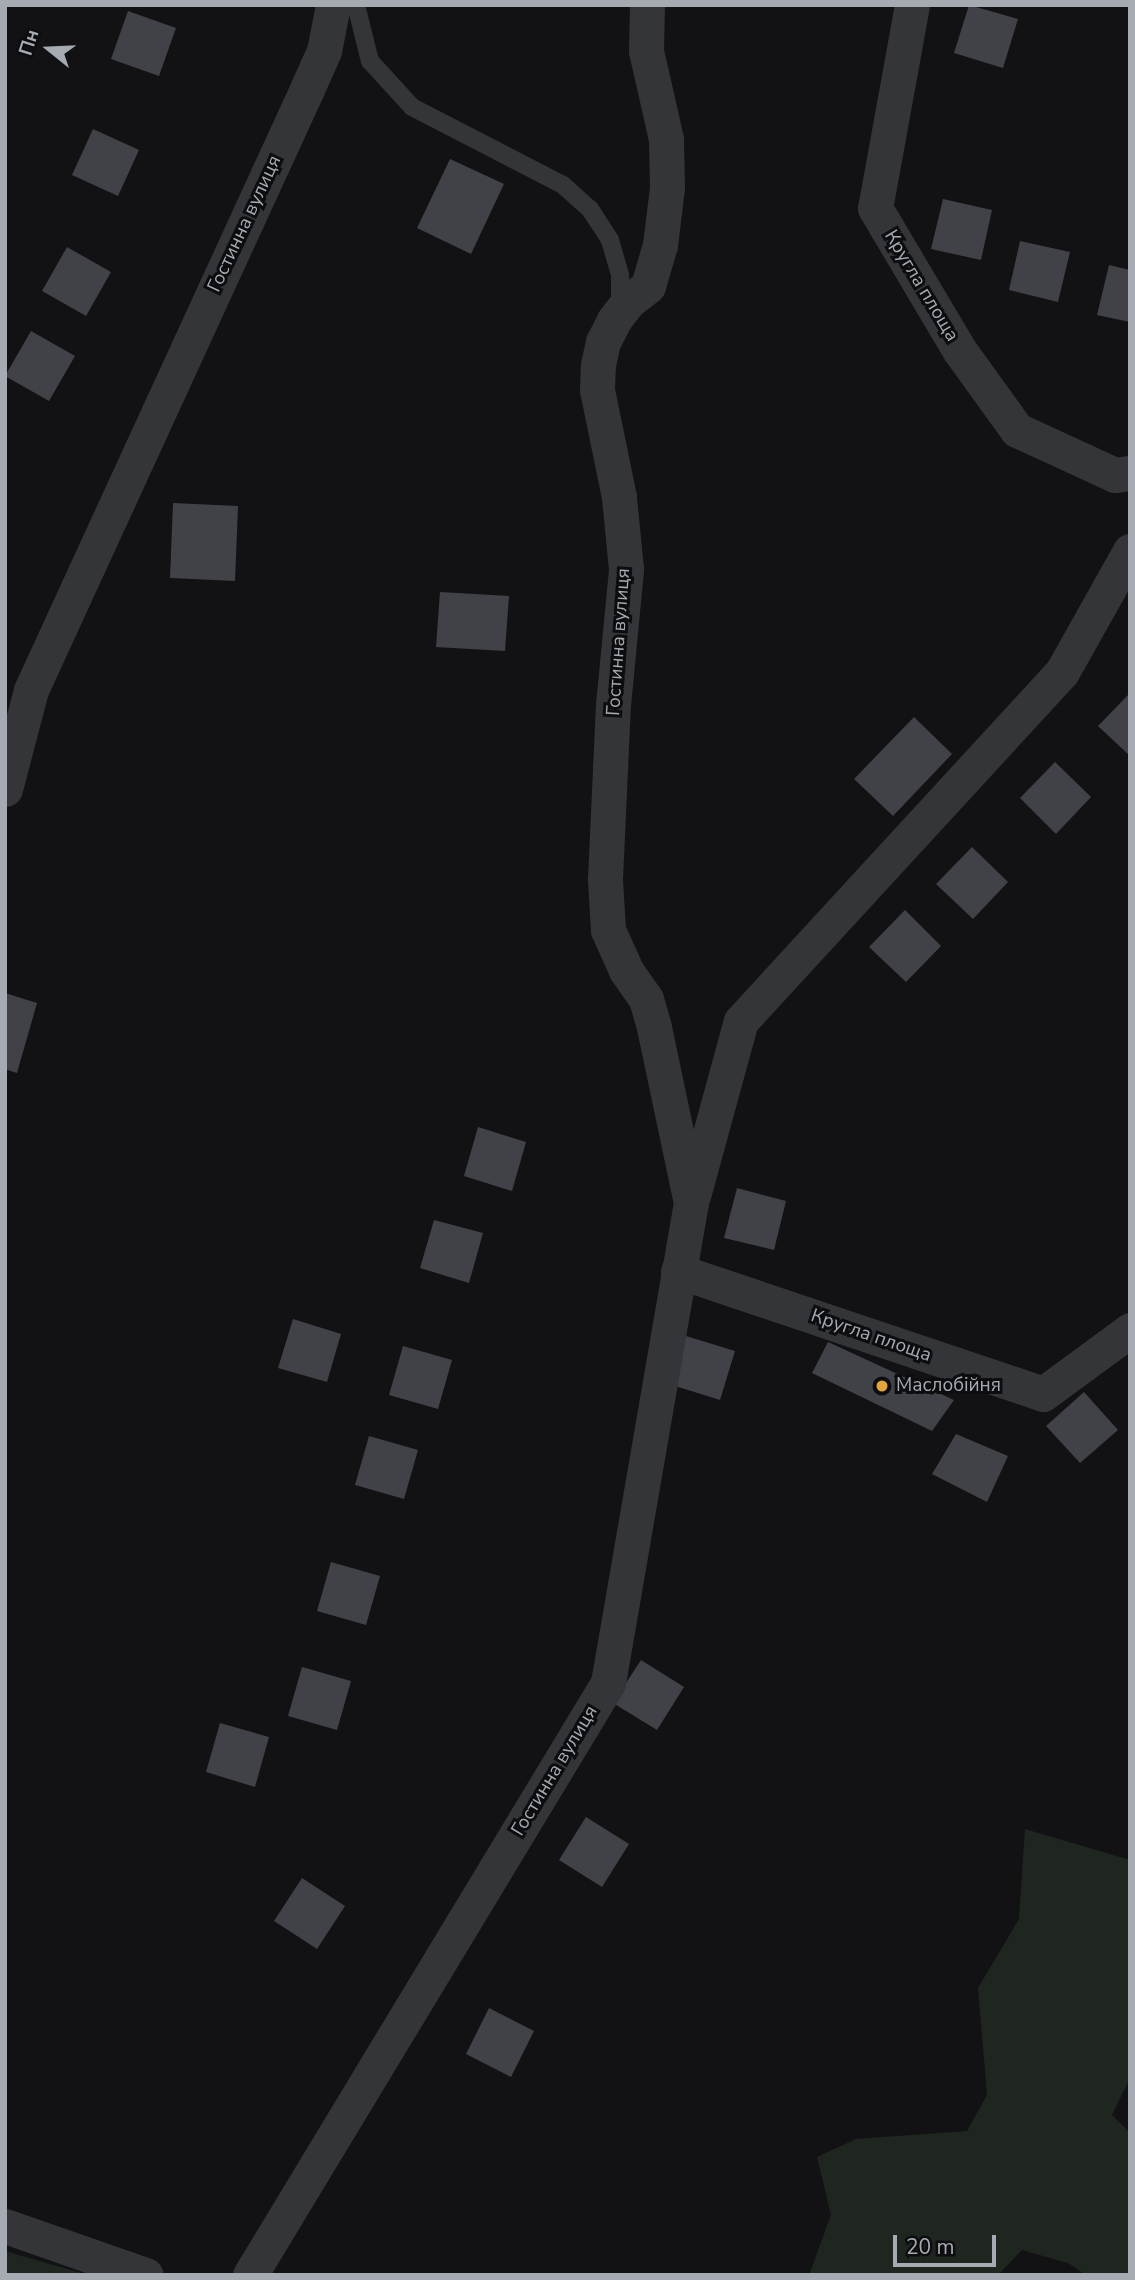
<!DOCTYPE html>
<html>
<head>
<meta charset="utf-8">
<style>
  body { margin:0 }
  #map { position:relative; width:1135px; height:2280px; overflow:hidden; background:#121214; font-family:"Nunito Sans",sans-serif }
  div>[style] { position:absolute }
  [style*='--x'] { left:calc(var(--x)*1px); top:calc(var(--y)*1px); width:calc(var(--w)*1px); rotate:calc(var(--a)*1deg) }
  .green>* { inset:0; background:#1f2620 }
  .building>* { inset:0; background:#414247 }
  .service>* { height:18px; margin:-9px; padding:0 9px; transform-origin:9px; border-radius:9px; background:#343538 }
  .minor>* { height:35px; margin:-17.5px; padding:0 17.5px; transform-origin:17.5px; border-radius:17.5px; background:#343538 }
  .dots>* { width:19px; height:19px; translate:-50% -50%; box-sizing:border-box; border:4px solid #0d0d0f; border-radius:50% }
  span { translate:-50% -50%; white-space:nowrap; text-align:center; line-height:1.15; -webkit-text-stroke:6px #0d0d0f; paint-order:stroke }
  .street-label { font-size:19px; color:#a5aab3 }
  .poi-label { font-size:19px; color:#a5aab3 }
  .left { translate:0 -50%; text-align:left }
  .frame { position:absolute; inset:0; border:7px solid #a5aab3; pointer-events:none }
  .north { position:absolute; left:14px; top:14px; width:70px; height:70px; -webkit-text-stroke:5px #0d0d0f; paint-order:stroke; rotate:288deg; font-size:19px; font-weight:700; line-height:28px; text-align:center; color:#a5aab3 }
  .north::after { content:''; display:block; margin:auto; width:24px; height:32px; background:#a5aab3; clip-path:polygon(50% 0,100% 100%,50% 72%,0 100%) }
  .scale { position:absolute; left:893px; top:2235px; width:103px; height:32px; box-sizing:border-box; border:4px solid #a5aab3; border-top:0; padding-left:9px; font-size:21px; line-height:24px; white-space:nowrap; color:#a5aab3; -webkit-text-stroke:5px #0d0d0f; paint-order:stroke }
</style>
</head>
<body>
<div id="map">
  <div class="green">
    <div style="clip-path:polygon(1025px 1829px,1130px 1860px,1130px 2078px,1112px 2115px,1130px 2133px,1130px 2275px,1086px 2275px,1068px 2263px,1022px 2250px,998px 2275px,809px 2275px,831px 2215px,817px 2157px,856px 2139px,967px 2131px,987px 2095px,978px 1988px,1019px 1919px)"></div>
    <div style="clip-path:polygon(5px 2251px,88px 2275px,5px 2275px)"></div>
  </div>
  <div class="building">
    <div style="clip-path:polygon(969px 5px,1018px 19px,1003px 68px,954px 53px)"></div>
    <div style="clip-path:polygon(128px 11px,176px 28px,159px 76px,111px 59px)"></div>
    <div style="clip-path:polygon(93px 129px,139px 150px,118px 196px,72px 175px)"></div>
    <div style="clip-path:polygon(450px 159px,504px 184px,471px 254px,417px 228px)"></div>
    <div style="clip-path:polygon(943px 199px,992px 210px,981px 260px,931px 249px)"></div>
    <div style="clip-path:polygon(1020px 241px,1070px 252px,1058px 302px,1009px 290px)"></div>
    <div style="clip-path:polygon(67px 247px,111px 272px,86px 316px,42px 291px)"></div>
    <div style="clip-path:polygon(1109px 265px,1130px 270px,1130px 322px,1097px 315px)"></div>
    <div style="clip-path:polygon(31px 331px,75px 356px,49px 401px,5px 376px)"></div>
    <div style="clip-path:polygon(173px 503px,238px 506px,235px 581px,170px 578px)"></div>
    <div style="clip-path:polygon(440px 592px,509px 596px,505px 651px,436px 647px)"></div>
    <div style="clip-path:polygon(1130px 693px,1130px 756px,1098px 726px)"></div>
    <div style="clip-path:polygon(914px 717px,952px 754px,893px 816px,854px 779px)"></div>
    <div style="clip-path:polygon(1055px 762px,1091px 797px,1056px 834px,1020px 798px)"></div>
    <div style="clip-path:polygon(972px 847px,1008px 882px,973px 919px,936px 884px)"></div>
    <div style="clip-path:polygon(905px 910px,941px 946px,906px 982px,869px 947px)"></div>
    <div style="clip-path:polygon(5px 993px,37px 1003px,17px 1073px,5px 1069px)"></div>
    <div style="clip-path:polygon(478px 1127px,526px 1142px,512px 1191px,464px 1176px)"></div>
    <div style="clip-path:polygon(737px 1188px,786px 1201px,774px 1250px,724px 1238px)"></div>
    <div style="clip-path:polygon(434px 1220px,483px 1233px,469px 1283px,420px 1268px)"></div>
    <div style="clip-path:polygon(293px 1319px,341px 1334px,327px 1382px,278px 1368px)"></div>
    <div style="clip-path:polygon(686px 1336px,735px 1351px,720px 1400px,672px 1385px)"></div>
    <div style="clip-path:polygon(828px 1342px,954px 1400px,932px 1431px,812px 1373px)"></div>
    <div style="clip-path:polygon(403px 1346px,452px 1360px,438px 1409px,389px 1395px)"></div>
    <div style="clip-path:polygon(1084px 1392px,1118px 1430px,1080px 1463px,1046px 1426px)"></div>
    <div style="clip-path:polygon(956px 1434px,1008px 1456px,987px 1502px,932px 1474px)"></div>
    <div style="clip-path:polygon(369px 1436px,418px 1450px,404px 1499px,355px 1485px)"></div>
    <div style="clip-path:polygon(331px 1562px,380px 1576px,366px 1625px,317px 1611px)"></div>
    <div style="clip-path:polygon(641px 1660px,684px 1687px,657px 1730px,613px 1703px)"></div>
    <div style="clip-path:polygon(302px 1667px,351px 1681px,337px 1730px,288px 1716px)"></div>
    <div style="clip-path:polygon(220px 1723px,269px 1737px,255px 1787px,206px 1772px)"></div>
    <div style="clip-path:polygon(586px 1817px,629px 1844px,602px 1887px,559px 1860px)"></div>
    <div style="clip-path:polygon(302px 1878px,345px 1906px,317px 1949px,274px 1921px)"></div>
    <div style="clip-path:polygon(489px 2008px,534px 2031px,511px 2077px,466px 2054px)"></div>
  </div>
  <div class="service">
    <div style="--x:356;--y:5;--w:58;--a:76"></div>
    <div style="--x:370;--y:61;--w:62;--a:47.6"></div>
    <div style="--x:412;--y:107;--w:170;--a:27.3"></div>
    <div style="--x:563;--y:185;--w:36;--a:42"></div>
    <div style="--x:590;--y:209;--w:37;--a:57"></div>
    <div style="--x:610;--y:240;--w:37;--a:74"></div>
    <div style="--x:620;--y:276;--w:33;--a:90"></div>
  </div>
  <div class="minor">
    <div style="--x:912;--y:5;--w:206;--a:100.3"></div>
    <div style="--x:875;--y:208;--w:166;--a:59.3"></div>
    <div style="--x:960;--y:351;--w:97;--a:54.2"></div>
    <div style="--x:1017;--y:430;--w:108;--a:24.7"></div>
    <div style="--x:1115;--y:475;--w:15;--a:-8"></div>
    <div style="--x:5;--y:789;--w:102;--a:-75.3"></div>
    <div style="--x:31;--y:690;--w:661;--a:-65.33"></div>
    <div style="--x:307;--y:89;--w:42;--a:-65.9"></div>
    <div style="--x:324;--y:51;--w:47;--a:-78.9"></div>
    <div style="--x:693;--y:1196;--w:181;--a:-74.7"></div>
    <div style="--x:741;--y:1021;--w:474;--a:-47.4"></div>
    <div style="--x:1062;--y:672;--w:139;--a:-60.7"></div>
    <div style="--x:678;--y:1271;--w:385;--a:18.6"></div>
    <div style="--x:1043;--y:1394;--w:108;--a:-36.3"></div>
    <div style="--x:5;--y:2226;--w:149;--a:19.2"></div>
    <div style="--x:250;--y:2275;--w:692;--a:-58.84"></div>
    <div style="--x:608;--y:1683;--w:487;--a:-80.2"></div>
    <div style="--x:691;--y:1203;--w:180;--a:-101.9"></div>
    <div style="--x:654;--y:1027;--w:29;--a:-106"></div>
    <div style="--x:646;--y:999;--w:35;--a:-125"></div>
    <div style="--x:626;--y:970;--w:44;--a:-114.2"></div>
    <div style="--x:608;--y:930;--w:51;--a:-93.4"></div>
    <div style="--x:605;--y:879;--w:174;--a:-87.4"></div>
    <div style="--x:613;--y:705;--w:137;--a:-84.5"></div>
    <div style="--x:626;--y:569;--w:72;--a:-95.6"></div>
    <div style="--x:619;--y:497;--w:109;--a:-101.6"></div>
    <div style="--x:597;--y:390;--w:25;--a:-88"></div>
    <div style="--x:598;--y:365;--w:24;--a:-78"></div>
    <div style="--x:603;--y:342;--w:25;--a:-63"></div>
    <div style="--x:614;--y:320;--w:24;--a:-52"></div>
    <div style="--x:629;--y:301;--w:24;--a:-38"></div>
    <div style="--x:648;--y:286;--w:43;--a:-73.7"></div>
    <div style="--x:660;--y:245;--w:57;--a:-83"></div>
    <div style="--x:667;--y:188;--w:49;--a:-91.2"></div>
    <div style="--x:666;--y:139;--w:90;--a:-102.8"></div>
    <div style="--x:646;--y:51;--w:46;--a:-88.8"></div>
  </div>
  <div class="dots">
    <div style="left:882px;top:1386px;background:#e2a43c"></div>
  </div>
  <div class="street-label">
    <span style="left:245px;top:224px;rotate:-65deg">Гостинна вулиця</span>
    <span style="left:921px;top:286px;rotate:59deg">Кругла площа</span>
    <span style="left:619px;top:642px;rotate:-86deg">Гостинна вулиця</span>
    <span style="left:871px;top:1336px;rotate:19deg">Кругла площа</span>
    <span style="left:555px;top:1771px;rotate:-59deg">Гостинна вулиця</span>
  </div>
  <div class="poi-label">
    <span class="left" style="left:896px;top:1386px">Маслобійня</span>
  </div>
  <div class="frame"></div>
  <div class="north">Пн</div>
  <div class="scale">20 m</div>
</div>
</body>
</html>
